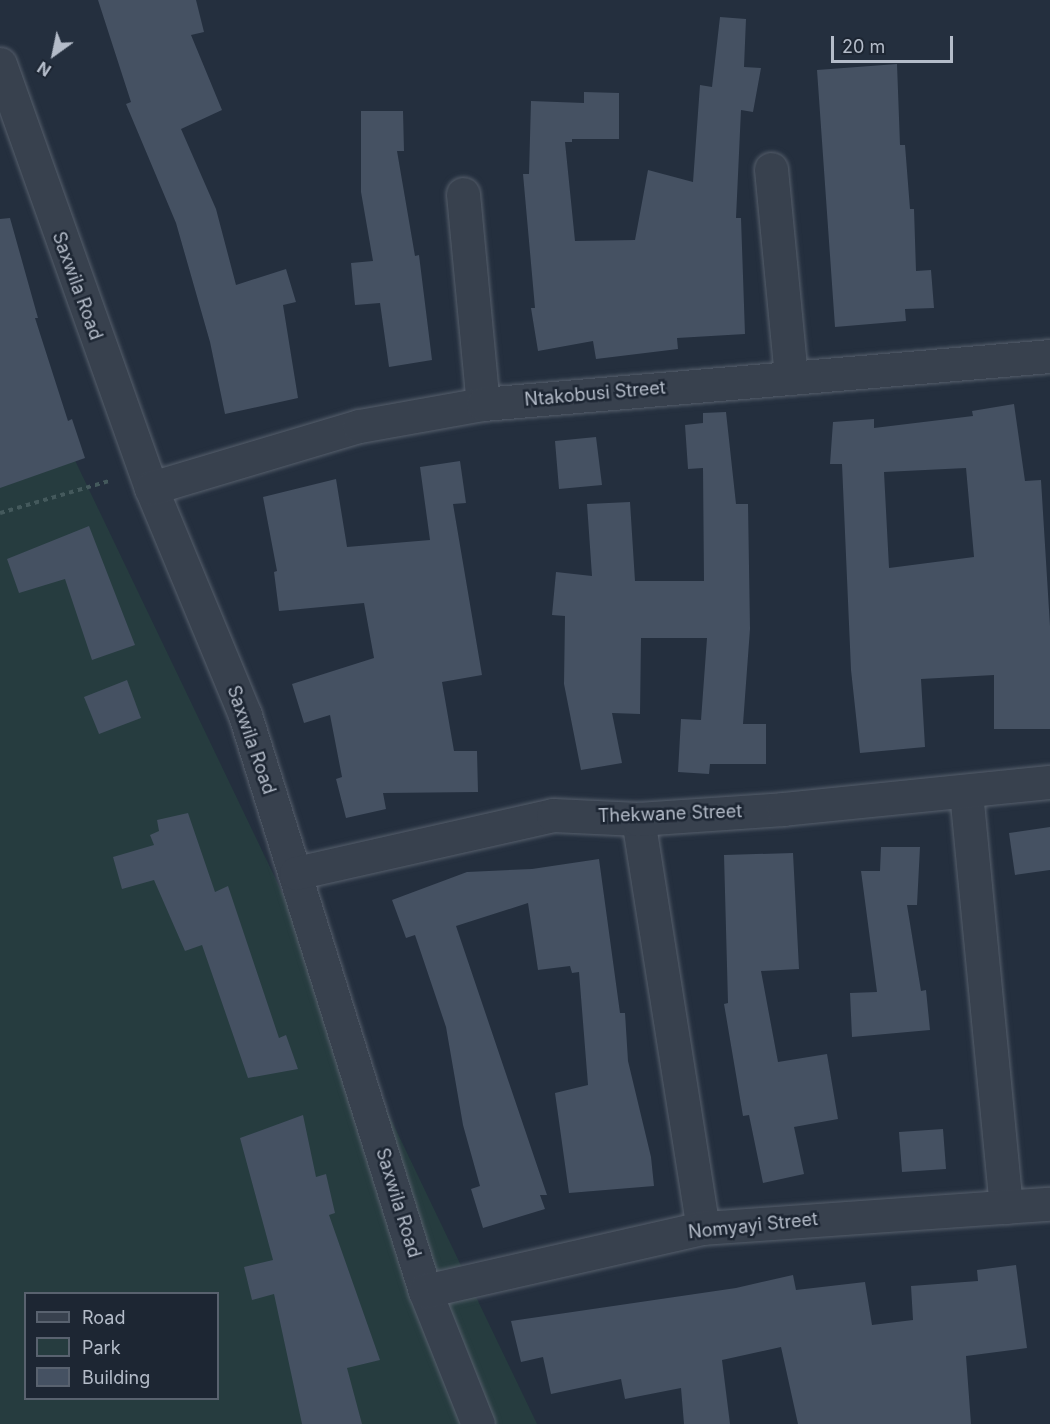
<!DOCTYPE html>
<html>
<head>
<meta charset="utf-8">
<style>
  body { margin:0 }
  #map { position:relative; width:1050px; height:1424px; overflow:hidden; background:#242f3e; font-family:Inter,sans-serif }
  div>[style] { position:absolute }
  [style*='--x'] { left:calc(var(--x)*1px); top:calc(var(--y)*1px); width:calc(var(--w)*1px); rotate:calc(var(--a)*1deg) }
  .green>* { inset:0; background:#263c3f }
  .building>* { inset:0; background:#455162 }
  .path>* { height:4px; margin-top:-2px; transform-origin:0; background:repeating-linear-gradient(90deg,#44595c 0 4.5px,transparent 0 9px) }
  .roads { filter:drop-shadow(0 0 2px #565f6c) drop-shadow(0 0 2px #565f6c) }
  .minor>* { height:33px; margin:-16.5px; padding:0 16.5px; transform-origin:16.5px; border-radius:16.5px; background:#38414e }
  span { translate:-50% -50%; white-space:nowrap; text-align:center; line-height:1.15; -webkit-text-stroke:5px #1d2633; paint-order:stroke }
  .street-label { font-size:18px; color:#b4bcc9 }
  .legend { position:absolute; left:24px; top:1292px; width:195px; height:108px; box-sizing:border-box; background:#1d2633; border:2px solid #59626f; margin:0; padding:8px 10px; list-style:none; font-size:18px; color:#b4bcc9 }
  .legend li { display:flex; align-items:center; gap:12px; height:30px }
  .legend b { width:30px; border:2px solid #59626f }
  .north { position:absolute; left:24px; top:24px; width:60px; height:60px; -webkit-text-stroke:4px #1d2633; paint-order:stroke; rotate:213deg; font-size:16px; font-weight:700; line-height:24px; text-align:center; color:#b4bcc9 }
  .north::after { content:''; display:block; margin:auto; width:21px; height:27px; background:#b4bcc9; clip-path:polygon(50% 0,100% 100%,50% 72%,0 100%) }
  .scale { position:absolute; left:831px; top:36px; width:122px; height:27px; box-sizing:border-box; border:3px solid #b4bcc9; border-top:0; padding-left:8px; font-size:18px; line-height:21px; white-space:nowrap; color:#b4bcc9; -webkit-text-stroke:4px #1d2633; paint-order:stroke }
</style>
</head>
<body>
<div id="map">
  <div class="green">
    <div style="clip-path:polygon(evenodd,0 304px,537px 1424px,0 1424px,0 304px,26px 1294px,218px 1294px,218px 1398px,26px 1398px,26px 1294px)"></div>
  </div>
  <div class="building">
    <div style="clip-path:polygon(98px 0,196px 0,204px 32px,191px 35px,222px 110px,181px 129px,216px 209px,236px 285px,286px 269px,296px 302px,283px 305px,298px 398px,225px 414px,210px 342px,176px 223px,126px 104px,131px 102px)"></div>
    <div style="clip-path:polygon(720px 17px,746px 19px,744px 67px,761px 68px,753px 112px,741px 110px,736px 218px,741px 218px,745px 334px,677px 338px,678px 349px,596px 359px,593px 341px,538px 351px,531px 308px,535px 308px,523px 174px,529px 174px,531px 101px,584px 103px,584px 92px,619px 93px,619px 139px,572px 139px,572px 142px,565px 142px,575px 241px,635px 240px,648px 170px,693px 182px,700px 85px,712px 87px)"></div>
    <div style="clip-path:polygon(897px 64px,900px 145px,905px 145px,910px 209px,914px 209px,916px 271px,931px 270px,934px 308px,905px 309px,906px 321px,835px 327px,817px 70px)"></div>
    <div style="clip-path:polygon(361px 111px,403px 111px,404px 151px,397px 151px,415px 256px,419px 255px,432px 360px,389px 367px,380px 303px,355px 305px,351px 263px,373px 261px,361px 192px)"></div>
    <div style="clip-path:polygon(10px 218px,38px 318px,35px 318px,68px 421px,72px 419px,85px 458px,0 488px,0 219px)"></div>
    <div style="clip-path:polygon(evenodd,1014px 404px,1025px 481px,1041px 480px,1050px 626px,1050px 729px,994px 729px,994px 675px,921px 679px,925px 747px,860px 753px,851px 670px,842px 464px,830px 464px,833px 422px,874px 419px,874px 428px,973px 416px,972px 411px,1014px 404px,966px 468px,974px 557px,889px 568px,884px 472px,966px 468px)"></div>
    <div style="clip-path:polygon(726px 412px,736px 504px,748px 504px,750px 629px,743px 724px,766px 724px,766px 764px,710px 764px,709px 774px,678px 772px,681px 719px,701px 720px,707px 638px,641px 638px,640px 714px,612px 713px,622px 763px,581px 770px,564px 684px,565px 616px,552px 615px,556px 572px,592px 576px,587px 504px,630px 502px,635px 581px,704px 581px,703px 468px,688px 469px,685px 425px,703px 423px,703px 413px)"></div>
    <div style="clip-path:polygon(596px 437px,602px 485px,559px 489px,555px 441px)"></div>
    <div style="clip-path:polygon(460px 461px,466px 503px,453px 504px,482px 675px,442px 682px,454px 751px,477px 751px,478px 792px,383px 793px,386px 809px,346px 818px,336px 779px,342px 777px,330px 715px,304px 723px,292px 684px,374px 658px,364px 603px,279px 611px,274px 572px,277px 571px,263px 497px,336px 479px,347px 547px,430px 540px,420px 467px)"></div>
    <div style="clip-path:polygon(89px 526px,135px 645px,92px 660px,65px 579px,19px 593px,7px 559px)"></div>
    <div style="clip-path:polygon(127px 680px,141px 718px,99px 734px,84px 697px)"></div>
    <div style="clip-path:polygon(188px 813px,215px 892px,228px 886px,279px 1038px,286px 1035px,298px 1069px,248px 1078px,202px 945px,185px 951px,154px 880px,122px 889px,113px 857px,154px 845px,150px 835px,159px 831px,157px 820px)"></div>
    <div style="clip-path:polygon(1050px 827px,1050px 870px,1015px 875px,1009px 833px)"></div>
    <div style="clip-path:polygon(881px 847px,920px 847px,917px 905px,907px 905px,921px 991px,926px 990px,930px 1030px,852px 1037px,850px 993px,877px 992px,861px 871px,880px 871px)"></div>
    <div style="clip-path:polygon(793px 853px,799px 969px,761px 971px,778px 1062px,827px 1054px,838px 1119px,794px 1127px,804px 1174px,763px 1183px,749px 1115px,743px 1116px,724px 1004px,728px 1003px,724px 855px)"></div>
    <div style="clip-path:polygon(599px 859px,620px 1013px,625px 1013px,628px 1061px,651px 1157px,654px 1186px,569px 1193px,555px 1093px,588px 1085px,579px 972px,572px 973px,570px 966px,538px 970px,528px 903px,456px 926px,547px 1195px,540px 1195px,545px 1209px,483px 1228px,471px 1189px,480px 1186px,463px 1125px,446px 1027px,415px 935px,406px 938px,392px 900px,467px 872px,532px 869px)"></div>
    <div style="clip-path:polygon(303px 1115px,316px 1177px,326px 1174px,335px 1213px,329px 1215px,380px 1360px,347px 1368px,362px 1424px,302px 1424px,274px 1294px,252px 1300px,244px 1267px,273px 1260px,240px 1138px)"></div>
    <div style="clip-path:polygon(943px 1129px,946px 1169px,902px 1172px,899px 1132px)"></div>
    <div style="clip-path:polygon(1016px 1265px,1027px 1348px,966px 1356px,971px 1424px,798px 1424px,781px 1347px,722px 1360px,730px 1424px,684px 1424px,681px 1388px,625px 1399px,621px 1379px,551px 1394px,543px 1357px,521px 1362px,511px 1321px,736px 1288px,793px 1275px,796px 1290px,865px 1282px,872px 1325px,913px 1320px,911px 1286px,978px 1281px,977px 1270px)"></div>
  </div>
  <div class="path">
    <div style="--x:0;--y:513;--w:114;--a:-16.4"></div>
  </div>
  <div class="roads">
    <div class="minor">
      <div style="--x:0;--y:64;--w:450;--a:70.4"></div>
      <div style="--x:151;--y:488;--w:246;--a:67.5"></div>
      <div style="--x:245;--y:715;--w:603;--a:72.65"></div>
      <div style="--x:425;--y:1291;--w:143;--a:68.3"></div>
      <div style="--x:771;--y:169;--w:210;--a:84.5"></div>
      <div style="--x:463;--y:194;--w:211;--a:84.6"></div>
      <div style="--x:151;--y:488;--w:217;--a:-16.6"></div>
      <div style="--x:359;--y:426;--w:126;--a:-10.1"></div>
      <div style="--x:483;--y:404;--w:569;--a:-4.84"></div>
      <div style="--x:966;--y:792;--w:417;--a:84.5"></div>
      <div style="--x:638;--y:819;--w:414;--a:81"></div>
      <div style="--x:296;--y:873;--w:263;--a:-12.7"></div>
      <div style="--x:553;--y:815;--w:85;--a:2.7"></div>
      <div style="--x:638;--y:819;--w:145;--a:-3.9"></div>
      <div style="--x:783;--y:809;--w:268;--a:-5.8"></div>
      <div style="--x:425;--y:1291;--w:285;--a:-12.8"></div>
      <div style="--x:703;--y:1228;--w:348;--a:-4"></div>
    </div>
  </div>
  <div class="street-label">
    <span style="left:77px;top:286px;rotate:70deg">Saxwila Road</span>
    <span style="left:595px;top:394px;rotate:-5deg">Ntakobusi Street</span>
    <span style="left:251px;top:740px;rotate:71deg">Saxwila Road</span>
    <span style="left:670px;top:814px;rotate:-2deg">Thekwane Street</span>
    <span style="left:398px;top:1203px;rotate:73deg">Saxwila Road</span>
    <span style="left:753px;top:1226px;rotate:-6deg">Nomyayi Street</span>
  </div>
  <ul class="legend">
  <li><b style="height:8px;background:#38414e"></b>Road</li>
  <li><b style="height:16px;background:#263c3f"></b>Park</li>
  <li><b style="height:16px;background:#455162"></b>Building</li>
  </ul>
  <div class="north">N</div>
  <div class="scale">20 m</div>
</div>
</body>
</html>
